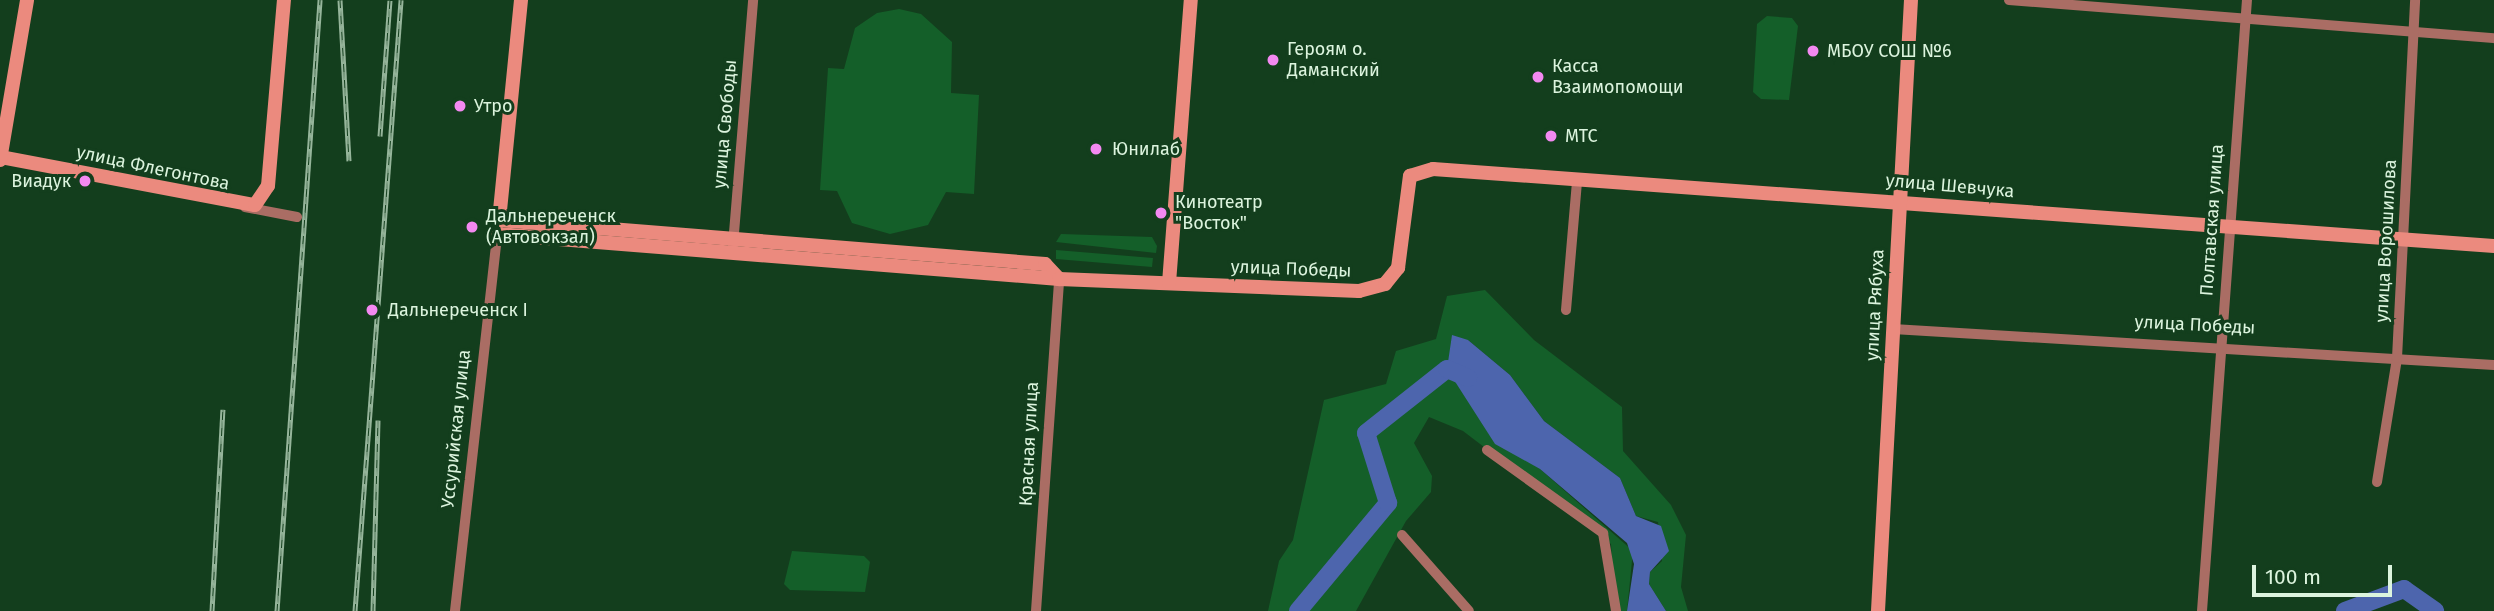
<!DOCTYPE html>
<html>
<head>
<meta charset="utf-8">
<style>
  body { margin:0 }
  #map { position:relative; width:2494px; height:611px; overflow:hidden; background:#133e1d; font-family:"Fira Sans",sans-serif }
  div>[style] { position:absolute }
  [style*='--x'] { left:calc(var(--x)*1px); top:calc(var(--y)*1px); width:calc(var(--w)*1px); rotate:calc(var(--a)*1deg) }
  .green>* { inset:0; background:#145f29 }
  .water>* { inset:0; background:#4d65ad }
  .river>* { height:18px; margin:-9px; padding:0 9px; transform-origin:9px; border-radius:9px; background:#4d65ad }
  .street>* { height:10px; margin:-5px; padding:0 5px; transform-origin:5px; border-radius:5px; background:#aa6d64 }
  .secondary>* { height:14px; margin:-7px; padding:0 7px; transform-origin:7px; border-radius:7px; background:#eb8a7e }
  .rail>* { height:5px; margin-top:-2.5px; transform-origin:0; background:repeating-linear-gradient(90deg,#133e1d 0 8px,#96b59b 0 16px); box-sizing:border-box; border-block:2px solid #96b59b }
  .dots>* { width:19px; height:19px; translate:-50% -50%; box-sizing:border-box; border:4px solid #133e1d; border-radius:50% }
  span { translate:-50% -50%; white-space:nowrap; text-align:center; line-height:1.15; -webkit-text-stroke:6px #133e1d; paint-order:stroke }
  .poi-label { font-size:18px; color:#dcf4de }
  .left { translate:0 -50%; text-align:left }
  .right { translate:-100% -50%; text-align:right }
  .street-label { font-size:18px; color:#dcf4de }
  .scale { position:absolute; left:2252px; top:565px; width:140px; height:32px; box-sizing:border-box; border:4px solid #dcf4de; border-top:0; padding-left:9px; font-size:21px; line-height:24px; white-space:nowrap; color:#dcf4de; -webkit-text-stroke:5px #133e1d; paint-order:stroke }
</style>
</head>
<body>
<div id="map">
  <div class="green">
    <div style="clip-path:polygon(899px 9px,921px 14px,952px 42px,951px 93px,979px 95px,974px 194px,946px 192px,928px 225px,890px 234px,852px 223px,837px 191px,820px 190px,828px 68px,844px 69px,855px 28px,877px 13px)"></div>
    <div style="clip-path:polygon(1767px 16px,1792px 18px,1798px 26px,1789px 100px,1761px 99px,1753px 92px,1757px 24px)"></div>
    <div style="clip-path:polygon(1061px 234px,1152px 237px,1157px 246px,1156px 253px,1056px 242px)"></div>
    <div style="clip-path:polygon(1056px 250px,1153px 258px,1152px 267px,1056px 259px)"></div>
    <div style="clip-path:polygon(1485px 290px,1534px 340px,1622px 407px,1623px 451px,1671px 505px,1686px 535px,1681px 587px,1688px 611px,1666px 611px,1649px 584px,1650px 572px,1662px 561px,1658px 522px,1636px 516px,1620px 478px,1544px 421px,1510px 375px,1468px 340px,1474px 407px,1489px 434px,1540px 469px,1633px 551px,1627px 611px,1615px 611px,1611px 544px,1463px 431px,1429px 417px,1414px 443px,1432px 476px,1431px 492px,1406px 521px,1356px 611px,1268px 611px,1279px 561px,1293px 540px,1324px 400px,1386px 384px,1396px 351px,1436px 339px,1447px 296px)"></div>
    <div style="clip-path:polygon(792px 551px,864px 556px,870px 562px,865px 592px,790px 590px,784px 584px)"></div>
  </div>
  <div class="water">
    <div style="clip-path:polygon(1452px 335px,1468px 340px,1510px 375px,1544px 421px,1620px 478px,1636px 516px,1661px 526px,1669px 551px,1650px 572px,1649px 584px,1666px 611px,1627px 611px,1634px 564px,1627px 543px,1540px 469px,1495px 444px,1447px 369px)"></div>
  </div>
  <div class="river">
    <div style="--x:1298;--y:611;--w:141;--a:-50.2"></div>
    <div style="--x:1388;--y:503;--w:73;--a:-107.4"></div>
    <div style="--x:1366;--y:433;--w:103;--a:-38.3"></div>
    <div style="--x:1447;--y:369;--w:23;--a:23"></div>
    <div style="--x:2345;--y:611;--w:63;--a:-20.4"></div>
    <div style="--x:2404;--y:589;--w:38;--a:35"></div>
  </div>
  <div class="street">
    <div style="--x:2009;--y:0;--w:486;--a:4.5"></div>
    <div style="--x:245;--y:207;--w:53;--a:10.9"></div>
    <div style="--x:733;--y:245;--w:246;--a:-85.3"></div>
    <div style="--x:1566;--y:310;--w:129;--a:-85.1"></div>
    <div style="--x:1893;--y:329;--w:602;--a:3.43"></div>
    <div style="--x:1487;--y:450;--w:143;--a:35.6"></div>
    <div style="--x:1603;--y:533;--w:79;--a:80.5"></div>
    <div style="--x:2377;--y:482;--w:126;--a:-80.8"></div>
    <div style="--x:2397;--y:358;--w:358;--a:-87.1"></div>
    <div style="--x:1402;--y:535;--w:101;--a:48.6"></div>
    <div style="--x:455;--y:611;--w:385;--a:-83.6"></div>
    <div style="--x:1036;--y:611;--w:333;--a:-86"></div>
    <div style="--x:2202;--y:611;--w:613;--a:-85.79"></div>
  </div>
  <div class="secondary">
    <div style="--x:521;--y:0;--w:221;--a:95.7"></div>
    <div style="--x:499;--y:220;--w:548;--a:4.61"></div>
    <div style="--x:1045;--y:264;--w:21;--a:47"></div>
    <div style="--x:0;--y:157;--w:259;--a:10.7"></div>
    <div style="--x:255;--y:205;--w:23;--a:-56"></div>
    <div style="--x:268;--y:186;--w:187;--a:-85.1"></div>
    <div style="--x:0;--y:160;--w:162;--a:-80.4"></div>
    <div style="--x:497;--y:234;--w:564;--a:4.58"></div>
    <div style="--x:1059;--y:279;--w:300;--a:2.3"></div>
    <div style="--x:1359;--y:291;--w:27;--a:-15"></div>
    <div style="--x:1385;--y:284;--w:21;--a:-51"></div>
    <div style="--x:1398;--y:268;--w:93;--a:-82.6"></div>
    <div style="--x:1410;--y:176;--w:24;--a:-17"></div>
    <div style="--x:1433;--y:169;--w:1064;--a:4.15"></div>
    <div style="--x:1169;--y:283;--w:284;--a:-85.6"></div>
    <div style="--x:1878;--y:611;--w:612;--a:-86.91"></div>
  </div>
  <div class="rail">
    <div style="--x:340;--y:0;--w:161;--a:86.8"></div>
    <div style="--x:380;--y:136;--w:136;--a:-85.8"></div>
    <div style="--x:212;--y:611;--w:202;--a:-86.9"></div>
    <div style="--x:277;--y:611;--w:613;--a:-85.97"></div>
    <div style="--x:355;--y:611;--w:613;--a:-85.69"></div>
    <div style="--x:373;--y:611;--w:191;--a:-88.5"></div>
  </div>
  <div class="dots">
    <div style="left:1813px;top:51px;background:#f389f1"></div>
    <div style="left:1273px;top:60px;background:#f389f1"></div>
    <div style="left:1538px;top:77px;background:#f389f1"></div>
    <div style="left:460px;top:106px;background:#f389f1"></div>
    <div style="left:1551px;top:136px;background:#f389f1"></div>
    <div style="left:1096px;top:149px;background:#f389f1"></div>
    <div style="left:85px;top:181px;background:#f389f1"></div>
    <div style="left:1161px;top:213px;background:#f389f1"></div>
    <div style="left:472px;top:227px;background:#f389f1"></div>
    <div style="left:372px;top:310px;background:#f389f1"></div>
  </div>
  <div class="poi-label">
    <span class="left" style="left:1287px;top:60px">Героям о.<br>Даманский</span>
    <span class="left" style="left:1827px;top:51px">МБОУ СОШ №6</span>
    <span class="left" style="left:1552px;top:77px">Касса<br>Взаимопомощи</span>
    <span class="left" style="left:474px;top:106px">Утро</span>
    <span class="left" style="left:1565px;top:136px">МТС</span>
    <span class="left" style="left:1112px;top:149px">Юнилаб</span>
    <span class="right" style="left:71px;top:181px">Виадук</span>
    <span class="left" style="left:1175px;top:213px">Кинотеатр<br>"Восток"</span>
    <span class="left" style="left:486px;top:227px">Дальнереченск<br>(Автовокзал)</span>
    <span class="left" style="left:388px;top:310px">Дальнереченск I</span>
  </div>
  <div class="street-label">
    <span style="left:725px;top:124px;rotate:-85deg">улица Свободы</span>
    <span style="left:153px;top:168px;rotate:12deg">улица Флегонтова</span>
    <span style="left:1950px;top:186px;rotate:5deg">улица Шевчука</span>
    <span style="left:2212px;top:220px;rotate:-86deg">Полтавская улица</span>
    <span style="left:2386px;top:241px;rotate:-87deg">улица Ворошилова</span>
    <span style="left:1291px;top:269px;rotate:2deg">улица Победы</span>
    <span style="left:1875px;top:305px;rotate:-87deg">улица Рябуха</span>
    <span style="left:2195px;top:325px;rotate:3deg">улица Победы</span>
    <span style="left:456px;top:429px;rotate:-84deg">Уссурийская улица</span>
    <span style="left:1029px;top:444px;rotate:-87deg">Красная улица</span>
  </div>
  <div class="scale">100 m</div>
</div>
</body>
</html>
